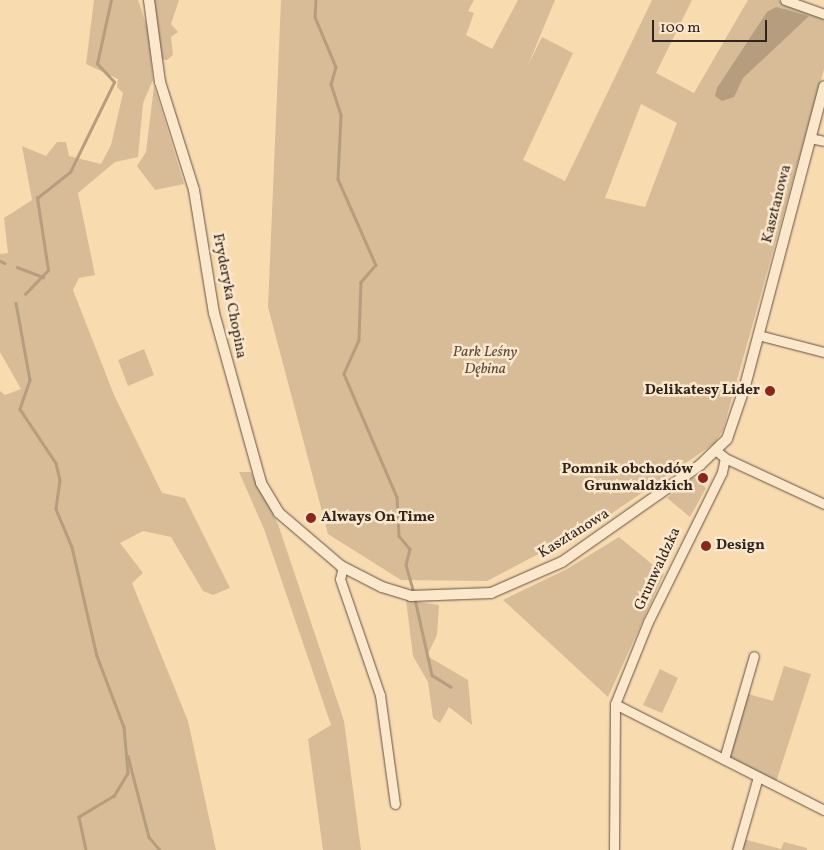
<!DOCTYPE html>
<html>
<head>
<meta charset="utf-8">
<style>
  body { margin:0 }
  #map { position:relative; width:824px; height:850px; overflow:hidden; background:#f9dbb0; font-family:Vollkorn,serif }
  div>[style] { position:absolute }
  [style*='--x'] { left:calc(var(--x)*1px); top:calc(var(--y)*1px); width:calc(var(--w)*1px); rotate:calc(var(--a)*1deg) }
  .green>* { inset:0; background:#d7bc97 }
  .water>* { inset:0; background:#b59d7e }
  .stream>* { height:2.5px; margin:-1.25px; padding:0 1.25px; transform-origin:1.25px; border-radius:1.25px; background:#b59d7e }
  .roads { filter:drop-shadow(0 0 1px #625242) drop-shadow(0 0 1px #625242) }
  .minor>* { height:9px; margin:-4.5px; padding:0 4.5px; transform-origin:4.5px; border-radius:4.5px; background:#fbe8cc }
  .tertiary>* { height:10px; margin:-5px; padding:0 5px; transform-origin:5px; border-radius:5px; background:#fbe8cc }
  .dots>* { width:14px; height:14px; translate:-50% -50%; box-sizing:border-box; border:2px solid #fbe8cc; border-radius:50% }
  span { translate:-50% -50%; white-space:nowrap; text-align:center; line-height:1.15; -webkit-text-stroke:5px #fbe8cc; paint-order:stroke }
  .street-label { font-size:15px; color:#30241e }
  .park-label { font-size:15px; color:#5a4a3c; font-style:italic }
  .poi-label { font-size:15px; color:#30241e; font-weight:700 }
  .right { translate:-100% -50%; text-align:right }
  .left { translate:0 -50%; text-align:left }
  .scale { position:absolute; left:652px; top:20px; width:115px; height:22px; box-sizing:border-box; border:2px solid #30241e; border-top:0; padding-left:6px; font-size:15px; line-height:18px; white-space:nowrap; color:#30241e; -webkit-text-stroke:4px #fbe8cc; paint-order:stroke }
</style>
</head>
<body>
<div id="map">
  <div class="green">
    <div style="clip-path:polygon(94px 0,138px 0,148px 30px,153px 80px,143px 103px,138px 157px,115px 162px,78px 193px,95px 275px,79px 278px,73px 290px,114px 395px,162px 493px,185px 498px,230px 588px,213px 595px,203px 591px,171px 537px,143px 531px,120px 543px,143px 573px,132px 583px,188px 721px,216px 850px,0 850px,0 391px,5px 395px,21px 389px,0 352px,0 254px,8px 253px,4px 218px,32px 200px,22px 146px,46px 156px,57px 142px,66px 142px,69px 156px,101px 164px,111px 145px,123px 93px,117px 87px,118px 79px,86px 64px)"></div>
    <div style="clip-path:polygon(154px 0,179px 0,171px 24px,178px 32px,171px 37px,173px 55px,167px 60px,161px 59px)"></div>
    <div style="clip-path:polygon(evenodd,281px 0,474px 0,468px 11px,474px 13px,466px 35px,492px 49px,518px 0,555px 0,528px 65px,542px 37px,573px 53px,523px 160px,565px 181px,652px 0,692px 0,656px 73px,694px 93px,748px 0,779px 0,824px 19px,824px 69px,723px 430px,715px 443px,599px 522px,487px 581px,401px 580px,328px 534px,268px 307px,281px 0,641px 104px,677px 123px,645px 207px,605px 198px,641px 104px)"></div>
    <div style="clip-path:polygon(154px 86px,184px 184px,155px 190px,137px 166px,146px 152px)"></div>
    <div style="clip-path:polygon(144px 349px,154px 375px,128px 386px,118px 360px)"></div>
    <div style="clip-path:polygon(239px 472px,251px 472px,278px 524px,344px 721px,361px 850px,323px 850px,308px 739px,331px 725px,264px 529px)"></div>
    <div style="clip-path:polygon(693px 477px,706px 488px,690px 517px,667px 498px)"></div>
    <div style="clip-path:polygon(619px 537px,664px 574px,608px 697px,503px 600px,567px 569px)"></div>
    <div style="clip-path:polygon(406px 600px,439px 605px,437px 635px,427px 656px,468px 680px,472px 725px,449px 707px,440px 723px,433px 718px,428px 682px,413px 656px)"></div>
    <div style="clip-path:polygon(784px 666px,811px 674px,776px 782px,728px 757px,745px 693px,773px 701px)"></div>
    <div style="clip-path:polygon(660px 669px,678px 678px,662px 713px,643px 705px)"></div>
    <div style="clip-path:polygon(743px 839px,781px 849px,784px 842px,807px 848px,807px 850px,740px 850px)"></div>
  </div>
  <div class="water">
    <div style="clip-path:polygon(776px 7px,809px 16px,743px 78px,734px 97px,722px 101px,715px 96px,717px 88px,767px 12px)"></div>
  </div>
  <div class="stream">
    <div style="--x:316;--y:0;--w:17;--a:93"></div>
    <div style="--x:315;--y:17;--w:54;--a:67.2"></div>
    <div style="--x:336;--y:67;--w:18;--a:106"></div>
    <div style="--x:331;--y:84;--w:33;--a:72"></div>
    <div style="--x:341;--y:115;--w:64;--a:92.7"></div>
    <div style="--x:338;--y:179;--w:94;--a:66.2"></div>
    <div style="--x:376;--y:265;--w:23;--a:131"></div>
    <div style="--x:361;--y:282;--w:58;--a:92"></div>
    <div style="--x:359;--y:340;--w:37;--a:114"></div>
    <div style="--x:344;--y:374;--w:134;--a:66.7"></div>
    <div style="--x:397;--y:497;--w:39;--a:87"></div>
    <div style="--x:399;--y:536;--w:17;--a:50"></div>
    <div style="--x:410;--y:549;--w:16;--a:104"></div>
    <div style="--x:406;--y:565;--w:29;--a:74"></div>
    <div style="--x:0;--y:261;--w:5;--a:22"></div>
    <div style="--x:17;--y:267;--w:28;--a:21"></div>
    <div style="--x:25;--y:294;--w:33;--a:-46"></div>
    <div style="--x:48;--y:270;--w:73;--a:-98.7"></div>
    <div style="--x:37;--y:198;--w:42;--a:-38.2"></div>
    <div style="--x:70;--y:172;--w:100;--a:-63.9"></div>
    <div style="--x:114;--y:82;--w:25;--a:-133"></div>
    <div style="--x:97;--y:64;--w:66;--a:-77.7"></div>
    <div style="--x:16;--y:303;--w:78;--a:79.7"></div>
    <div style="--x:30;--y:380;--w:31;--a:109"></div>
    <div style="--x:20;--y:409;--w:65;--a:56.3"></div>
    <div style="--x:56;--y:463;--w:17;--a:77"></div>
    <div style="--x:60;--y:480;--w:29;--a:98"></div>
    <div style="--x:56;--y:509;--w:41;--a:67.2"></div>
    <div style="--x:72;--y:547;--w:112;--a:77.1"></div>
    <div style="--x:97;--y:656;--w:76;--a:69.2"></div>
    <div style="--x:124;--y:727;--w:46;--a:85"></div>
    <div style="--x:128;--y:773;--w:27;--a:121"></div>
    <div style="--x:114;--y:796;--w:41;--a:149"></div>
    <div style="--x:79;--y:817;--w:34;--a:78"></div>
    <div style="--x:415;--y:599;--w:78;--a:77.4"></div>
    <div style="--x:432;--y:675;--w:22;--a:32"></div>
    <div style="--x:128;--y:756;--w:84;--a:75.5"></div>
    <div style="--x:149;--y:837;--w:17;--a:50"></div>
  </div>
  <div class="roads">
    <div class="minor">
      <div style="--x:785;--y:0;--w:41;--a:19.7"></div>
      <div style="--x:810;--y:138;--w:14;--a:12"></div>
      <div style="--x:758;--y:335;--w:68;--a:14.4"></div>
      <div style="--x:725;--y:458;--w:109;--a:24.9"></div>
      <div style="--x:343;--y:567;--w:12;--a:104"></div>
      <div style="--x:340;--y:579;--w:123;--a:71"></div>
      <div style="--x:380;--y:695;--w:110;--a:82.2"></div>
      <div style="--x:615;--y:704;--w:234;--a:26.9"></div>
      <div style="--x:724;--y:759;--w:107;--a:-73.8"></div>
      <div style="--x:614;--y:850;--w:146;--a:-89.6"></div>
      <div style="--x:615;--y:704;--w:88;--a:-68.1"></div>
      <div style="--x:648;--y:622;--w:167;--a:-63.7"></div>
      <div style="--x:722;--y:472;--w:14;--a:-78"></div>
      <div style="--x:725;--y:458;--w:11;--a:-139"></div>
      <div style="--x:737;--y:850;--w:76;--a:-74"></div>
    </div>
    <div class="tertiary">
      <div style="--x:149;--y:0;--w:83;--a:82.4"></div>
      <div style="--x:160;--y:82;--w:113;--a:72.5"></div>
      <div style="--x:194;--y:190;--w:125;--a:80.8"></div>
      <div style="--x:214;--y:313;--w:176;--a:74.5"></div>
      <div style="--x:261;--y:483;--w:35;--a:59"></div>
      <div style="--x:279;--y:513;--w:82;--a:40.5"></div>
      <div style="--x:341;--y:566;--w:46;--a:27.1"></div>
      <div style="--x:382;--y:587;--w:30;--a:17"></div>
      <div style="--x:411;--y:596;--w:80;--a:-2.1"></div>
      <div style="--x:491;--y:593;--w:77;--a:-23.6"></div>
      <div style="--x:562;--y:562;--w:169;--a:-35.1"></div>
      <div style="--x:700;--y:465;--w:37;--a:-44"></div>
      <div style="--x:727;--y:439;--w:56;--a:-71.2"></div>
      <div style="--x:745;--y:386;--w:310;--a:-75.2"></div>
    </div>
  </div>
  <div class="dots">
    <div style="left:770px;top:391px;background:#8f2418"></div>
    <div style="left:703px;top:478px;background:#8f2418"></div>
    <div style="left:311px;top:518px;background:#8f2418"></div>
    <div style="left:706px;top:546px;background:#8f2418"></div>
  </div>
  <div class="street-label">
    <span style="left:777px;top:204px;rotate:-76deg">Kasztanowa</span>
    <span style="left:229px;top:296px;rotate:79deg">Fryderyka Chopina</span>
    <span style="left:574px;top:534px;rotate:-32deg">Kasztanowa</span>
    <span style="left:658px;top:569px;rotate:-65deg">Grunwaldzka</span>
  </div>
  <div class="park-label">
    <span style="left:485px;top:361px">Park Leśny<br>Dębina</span>
  </div>
  <div class="poi-label">
    <span class="right" style="left:760px;top:391px">Delikatesy Lider</span>
    <span class="right" style="left:693px;top:478px">Pomnik obchodów<br>Grunwaldzkich</span>
    <span class="left" style="left:321px;top:518px">Always On Time</span>
    <span class="left" style="left:716px;top:546px">Design</span>
  </div>
  <div class="scale">100 m</div>
</div>
</body>
</html>
